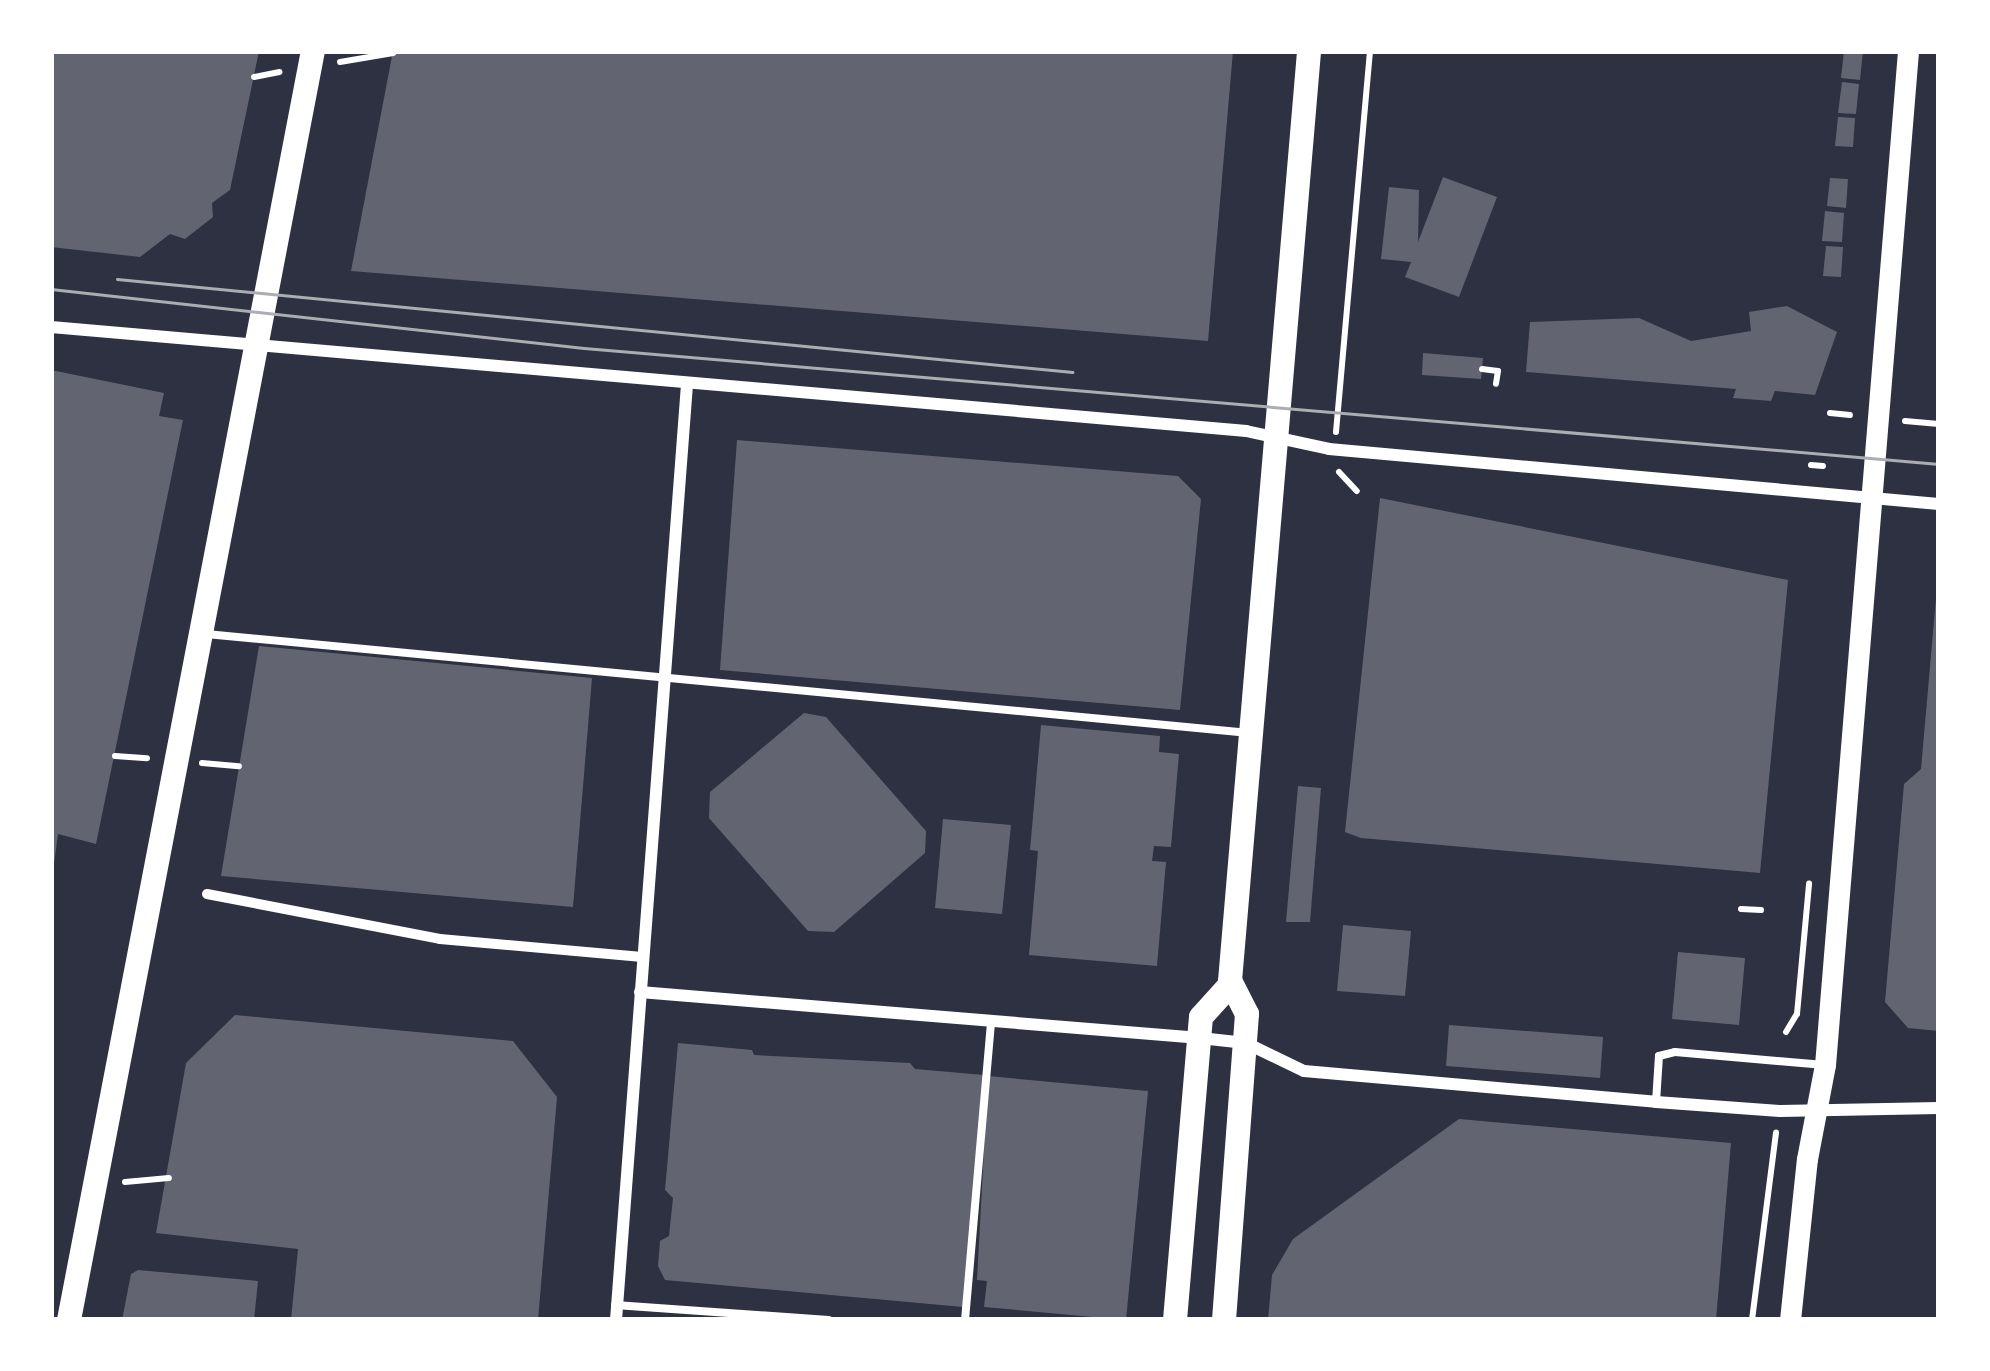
<!DOCTYPE html>
<html>
<head>
<meta charset="utf-8">
<style>
  body { margin:0 }
  #map { position:relative; width:1990px; height:1371px; overflow:hidden; background:#2d3142; font-family:Roboto,sans-serif }
  div>[style] { position:absolute }
  [style*='--x'] { left:calc(var(--x)*1px); top:calc(var(--y)*1px); width:calc(var(--w)*1px); rotate:calc(var(--a)*1deg) }
  .building>* { inset:0; background:#626471 }
  .path>* { height:6px; margin:-3px; padding:0 3px; transform-origin:3px; border-radius:3px; background:#fff }
  .service>* { height:8px; margin:-4px; padding:0 4px; transform-origin:4px; border-radius:4px; background:#fff }
  .pedestrian>* { height:10px; margin:-5px; padding:0 5px; transform-origin:5px; border-radius:5px; background:#fff }
  .minor>* { height:12px; margin:-6px; padding:0 6px; transform-origin:6px; border-radius:6px; background:#fff }
  .tertiary>* { height:21px; margin:-10.5px; padding:0 10.5px; transform-origin:10.5px; border-radius:10.5px; background:#fff }
  .secondary>* { height:24px; margin:-12px; padding:0 12px; transform-origin:12px; border-radius:12px; background:#fff }
  .tram>* { height:3px; margin:-1.5px; padding:0 1.5px; transform-origin:1.5px; border-radius:1.5px; background:#abadb3 }
  span { translate:-50% -50%; white-space:nowrap; text-align:center; line-height:1.15; -webkit-text-stroke:9px #fff; paint-order:stroke }
  .frame { position:absolute; inset:0; border:54px solid #fff; pointer-events:none }
</style>
</head>
<body>
<div id="map">
  <div class="building">
    <div style="clip-path:polygon(51px 51px,259px 51px,230px 190px,212px 203px,213px 217px,185px 239px,170px 234px,140px 257px,51px 247px)"></div>
    <div style="clip-path:polygon(393px 51px,1233px 51px,1208px 341px,351px 271px)"></div>
    <div style="clip-path:polygon(1844px 51px,1863px 51px,1860px 80px,1841px 78px)"></div>
    <div style="clip-path:polygon(1842px 82px,1859px 84px,1856px 114px,1838px 113px)"></div>
    <div style="clip-path:polygon(1838px 117px,1855px 118px,1853px 147px,1835px 146px)"></div>
    <div style="clip-path:polygon(1443px 177px,1497px 197px,1459px 297px,1405px 277px,1411px 262px,1381px 259px,1389px 187px,1419px 190px,1418px 242px)"></div>
    <div style="clip-path:polygon(1830px 178px,1848px 179px,1846px 208px,1827px 206px)"></div>
    <div style="clip-path:polygon(1825px 211px,1844px 213px,1842px 242px,1822px 241px)"></div>
    <div style="clip-path:polygon(1826px 246px,1843px 247px,1841px 277px,1823px 276px)"></div>
    <div style="clip-path:polygon(1787px 306px,1837px 332px,1815px 395px,1775px 391px,1771px 401px,1733px 398px,1736px 389px,1526px 372px,1530px 322px,1639px 318px,1691px 341px,1751px 331px,1749px 312px)"></div>
    <div style="clip-path:polygon(1423px 353px,1483px 358px,1481px 379px,1422px 375px)"></div>
    <div style="clip-path:polygon(51px 370px,164px 393px,159px 416px,183px 420px,96px 844px,58px 834px,54px 864px)"></div>
    <div style="clip-path:polygon(737px 440px,1178px 476px,1201px 499px,1180px 710px,720px 670px)"></div>
    <div style="clip-path:polygon(1380px 498px,1788px 580px,1760px 873px,1361px 838px,1345px 832px)"></div>
    <div style="clip-path:polygon(1936px 598px,1939px 598px,1939px 1031px,1908px 1028px,1885px 1002px,1904px 784px,1921px 769px)"></div>
    <div style="clip-path:polygon(259px 646px,592px 678px,573px 907px,221px 876px)"></div>
    <div style="clip-path:polygon(804px 713px,826px 717px,926px 831px,925px 853px,834px 932px,808px 931px,709px 818px,710px 792px)"></div>
    <div style="clip-path:polygon(1041px 725px,1160px 736px,1159px 752px,1179px 754px,1171px 847px,1154px 846px,1152px 861px,1166px 862px,1157px 966px,1029px 955px,1038px 851px,1030px 850px)"></div>
    <div style="clip-path:polygon(1298px 786px,1321px 788px,1310px 922px,1286px 922px)"></div>
    <div style="clip-path:polygon(943px 819px,1011px 825px,1002px 914px,935px 908px)"></div>
    <div style="clip-path:polygon(1343px 925px,1411px 931px,1405px 996px,1337px 991px)"></div>
    <div style="clip-path:polygon(1678px 952px,1745px 958px,1739px 1025px,1672px 1019px)"></div>
    <div style="clip-path:polygon(235px 1015px,513px 1041px,557px 1097px,538px 1320px,291px 1320px,298px 1249px,156px 1233px,186px 1063px)"></div>
    <div style="clip-path:polygon(1449px 1025px,1603px 1037px,1600px 1078px,1446px 1066px)"></div>
    <div style="clip-path:polygon(678px 1043px,752px 1050px,754px 1055px,910px 1063px,915px 1069px,984px 1075px,963px 1307px,665px 1280px,658px 1266px,660px 1241px,669px 1236px,673px 1198px,665px 1190px)"></div>
    <div style="clip-path:polygon(988px 1076px,1148px 1091px,1126px 1320px,984px 1307px,987px 1281px,977px 1280px)"></div>
    <div style="clip-path:polygon(1459px 1119px,1731px 1143px,1716px 1320px,1268px 1320px,1272px 1275px,1293px 1239px)"></div>
    <div style="clip-path:polygon(138px 1270px,258px 1281px,254px 1320px,122px 1320px,131px 1274px)"></div>
  </div>
  <div class="path">
    <div style="--x:340;--y:62;--w:54;--a:-9.6"></div>
    <div style="--x:254;--y:77;--w:26;--a:-11"></div>
    <div style="--x:1482;--y:369;--w:16;--a:7"></div>
    <div style="--x:1498;--y:371;--w:13;--a:99"></div>
    <div style="--x:1830;--y:413;--w:20;--a:6"></div>
    <div style="--x:1905;--y:421;--w:34;--a:5"></div>
    <div style="--x:1336;--y:432;--w:383;--a:-84.9"></div>
    <div style="--x:1811;--y:465;--w:12;--a:5"></div>
    <div style="--x:1339;--y:472;--w:26;--a:47"></div>
    <div style="--x:115;--y:756;--w:32;--a:4"></div>
    <div style="--x:202;--y:763;--w:37;--a:5"></div>
    <div style="--x:1741;--y:909;--w:20;--a:3"></div>
    <div style="--x:1786;--y:1032;--w:21;--a:-59"></div>
    <div style="--x:1797;--y:1014;--w:131;--a:-84.7"></div>
    <div style="--x:125;--y:1182;--w:44;--a:-5.2"></div>
    <div style="--x:1752;--y:1320;--w:189;--a:-82.7"></div>
  </div>
  <div class="service">
    <div style="--x:206;--y:634;--w:1048;--a:5.42"></div>
    <div style="--x:1656;--y:1102;--w:46;--a:-86.3"></div>
    <div style="--x:1659;--y:1056;--w:16;--a:-14"></div>
    <div style="--x:1675;--y:1052;--w:150;--a:5"></div>
    <div style="--x:615;--y:1305;--w:214;--a:4"></div>
    <div style="--x:965;--y:1320;--w:300;--a:-85"></div>
  </div>
  <div class="pedestrian">
    <div style="--x:207;--y:894;--w:237;--a:10.9"></div>
    <div style="--x:440;--y:939;--w:203;--a:5.1"></div>
  </div>
  <div class="minor">
    <div style="--x:51;--y:327;--w:1200;--a:4.97"></div>
    <div style="--x:1246;--y:431;--w:85;--a:12.2"></div>
    <div style="--x:1329;--y:449;--w:612;--a:5.15"></div>
    <div style="--x:640;--y:992;--w:562;--a:4.7"></div>
    <div style="--x:1200;--y:1038;--w:46;--a:6.2"></div>
    <div style="--x:1246;--y:1043;--w:64;--a:25.8"></div>
    <div style="--x:1304;--y:1071;--w:353;--a:5"></div>
    <div style="--x:1656;--y:1102;--w:124;--a:4.2"></div>
    <div style="--x:1780;--y:1111;--w:159;--a:-1.1"></div>
    <div style="--x:616;--y:1320;--w:939;--a:-85.66"></div>
  </div>
  <div class="tertiary">
    <div style="--x:1790;--y:1320;--w:162;--a:-84"></div>
    <div style="--x:1807;--y:1159;--w:96;--a:-79.2"></div>
    <div style="--x:1825;--y:1065;--w:1017;--a:-85.32"></div>
  </div>
  <div class="secondary">
    <div style="--x:69;--y:1320;--w:1292;--a:-79.12"></div>
    <div style="--x:1175;--y:1320;--w:304;--a:-85.1"></div>
    <div style="--x:1201;--y:1017;--w:43;--a:-47.8"></div>
    <div style="--x:1224;--y:1320;--w:307;--a:-85.7"></div>
    <div style="--x:1247;--y:1014;--w:37;--a:-117"></div>
    <div style="--x:1230;--y:981;--w:933;--a:-85.14"></div>
  </div>
  <div class="tram">
    <div style="--x:117;--y:279;--w:960;--a:5.56"></div>
    <div style="--x:51;--y:289;--w:536;--a:6.32"></div>
    <div style="--x:584;--y:348;--w:1360;--a:4.89"></div>
  </div>
  <div class="frame"></div>
</div>
</body>
</html>
